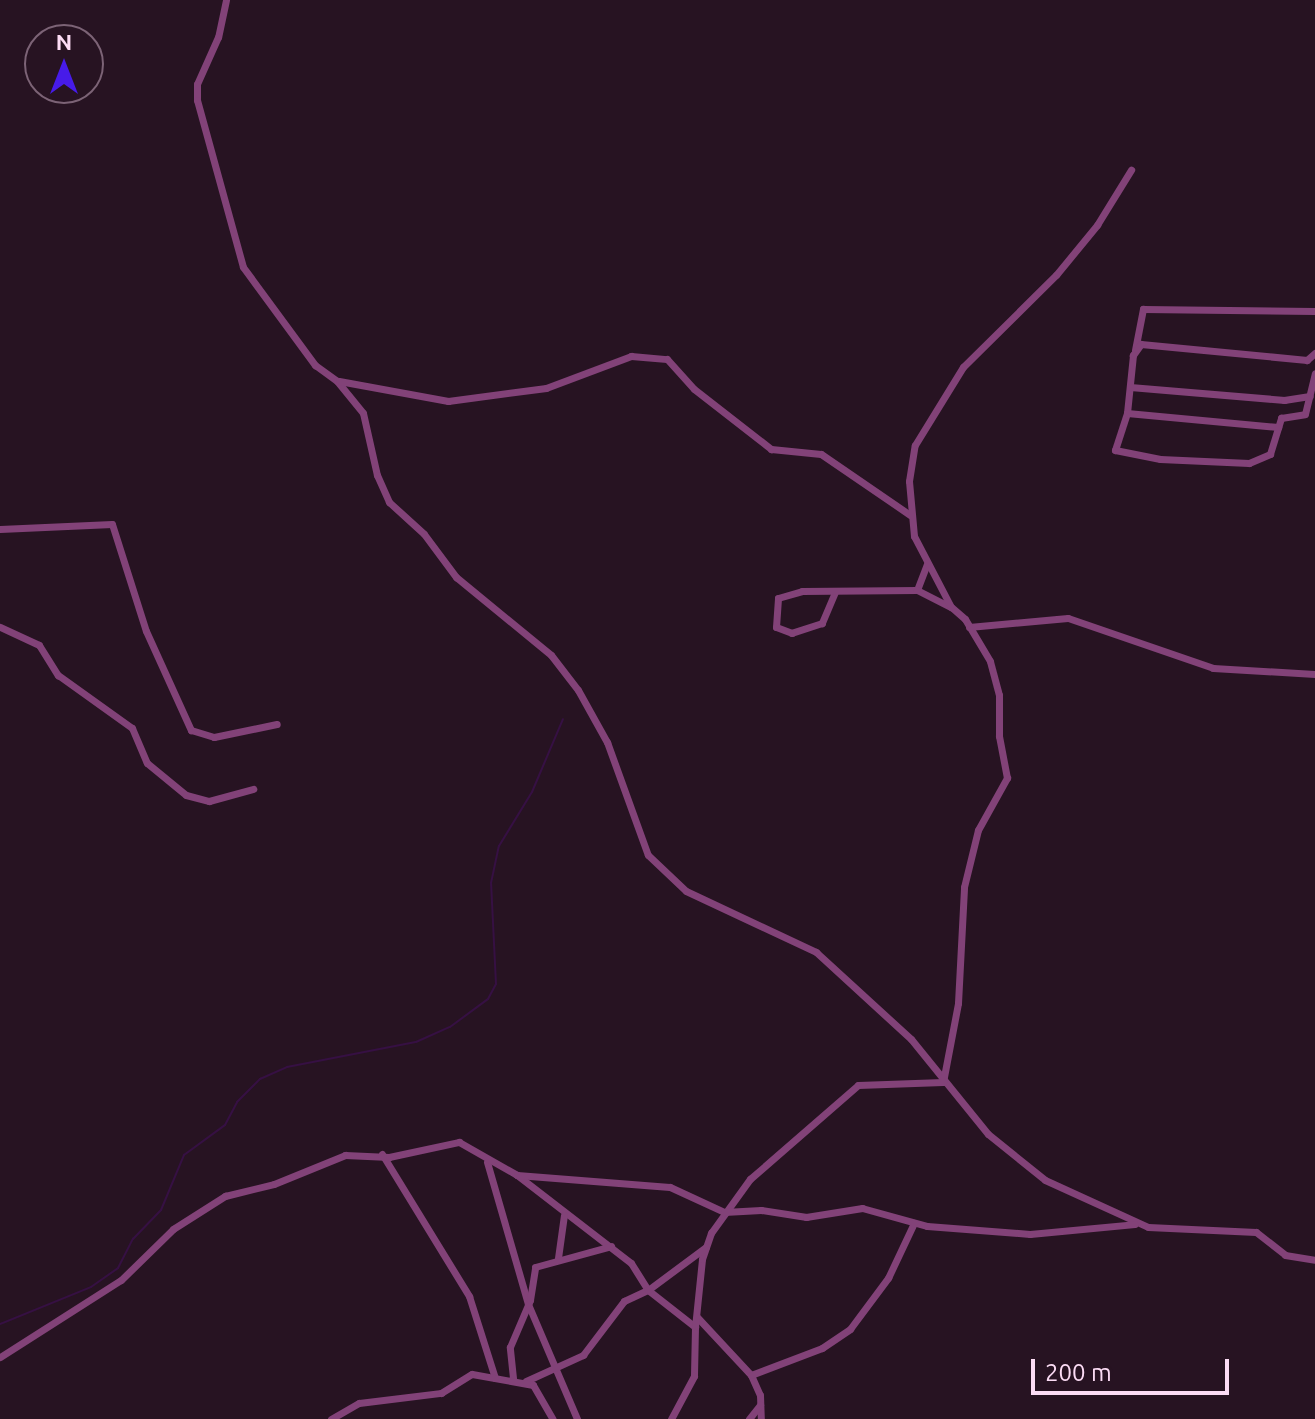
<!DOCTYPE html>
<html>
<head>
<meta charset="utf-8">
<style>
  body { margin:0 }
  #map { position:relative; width:1315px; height:1419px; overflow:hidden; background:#271322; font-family:Ubuntu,sans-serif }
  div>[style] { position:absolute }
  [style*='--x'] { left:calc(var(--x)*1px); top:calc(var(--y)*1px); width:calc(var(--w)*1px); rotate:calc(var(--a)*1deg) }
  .stream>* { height:2px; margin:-1px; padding:0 1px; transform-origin:1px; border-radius:1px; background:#361043 }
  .street>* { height:7px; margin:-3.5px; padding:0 3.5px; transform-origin:3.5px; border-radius:3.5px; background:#824278 }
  span { translate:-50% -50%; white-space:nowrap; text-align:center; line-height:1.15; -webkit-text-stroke:8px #271322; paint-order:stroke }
  .north { position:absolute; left:24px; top:24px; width:80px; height:80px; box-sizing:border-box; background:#271322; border:2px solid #7c6376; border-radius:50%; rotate:0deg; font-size:22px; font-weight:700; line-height:32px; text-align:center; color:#fcdcf5 }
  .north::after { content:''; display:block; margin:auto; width:28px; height:36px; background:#471be9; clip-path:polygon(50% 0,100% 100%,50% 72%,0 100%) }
  .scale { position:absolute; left:1031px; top:1359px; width:198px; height:36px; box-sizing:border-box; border:4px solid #fcdcf5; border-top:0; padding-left:10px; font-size:24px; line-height:28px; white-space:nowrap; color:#fcdcf5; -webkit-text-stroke:6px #271322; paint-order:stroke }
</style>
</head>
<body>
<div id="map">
  <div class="stream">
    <div style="--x:0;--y:1324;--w:98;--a:-22.1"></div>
    <div style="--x:91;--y:1287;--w:33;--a:-35"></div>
    <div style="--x:118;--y:1268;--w:33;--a:-63"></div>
    <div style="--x:133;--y:1239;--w:40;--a:-46"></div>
    <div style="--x:161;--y:1210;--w:60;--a:-67.3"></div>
    <div style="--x:184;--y:1155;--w:51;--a:-36.2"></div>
    <div style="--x:225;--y:1125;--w:26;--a:-62"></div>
    <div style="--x:237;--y:1102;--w:33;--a:-45"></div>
    <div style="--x:260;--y:1079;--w:30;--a:-24"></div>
    <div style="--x:287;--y:1067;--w:131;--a:-11"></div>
    <div style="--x:416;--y:1042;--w:37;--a:-24"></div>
    <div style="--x:450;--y:1027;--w:47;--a:-36.4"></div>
    <div style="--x:488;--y:999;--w:17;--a:-62"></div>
    <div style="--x:496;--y:984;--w:101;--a:-92.8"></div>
    <div style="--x:491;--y:883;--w:38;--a:-78"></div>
    <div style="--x:499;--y:846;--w:63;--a:-58.6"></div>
    <div style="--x:532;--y:792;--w:79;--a:-67"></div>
  </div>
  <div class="street">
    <div style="--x:226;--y:0;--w:38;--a:102"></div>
    <div style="--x:218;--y:37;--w:51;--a:114.1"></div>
    <div style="--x:197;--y:84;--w:16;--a:90"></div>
    <div style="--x:197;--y:100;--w:173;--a:74.6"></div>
    <div style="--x:243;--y:267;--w:122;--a:53.7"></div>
    <div style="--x:315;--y:365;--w:27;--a:36"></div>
    <div style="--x:337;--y:381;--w:41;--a:50.9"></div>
    <div style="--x:363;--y:413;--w:64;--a:77.3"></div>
    <div style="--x:377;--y:475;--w:30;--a:66"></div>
    <div style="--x:389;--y:502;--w:47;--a:42.4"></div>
    <div style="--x:424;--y:534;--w:54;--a:53.3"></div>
    <div style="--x:456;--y:577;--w:123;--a:39.4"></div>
    <div style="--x:551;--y:655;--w:44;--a:52.4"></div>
    <div style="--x:578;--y:690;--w:60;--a:60.9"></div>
    <div style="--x:607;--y:742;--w:120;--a:70.1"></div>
    <div style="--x:648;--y:855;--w:52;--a:43.5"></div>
    <div style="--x:686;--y:891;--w:144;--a:25.1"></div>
    <div style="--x:816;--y:952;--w:129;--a:42.5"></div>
    <div style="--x:911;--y:1039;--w:122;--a:51"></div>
    <div style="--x:988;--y:1134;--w:73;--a:38.9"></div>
    <div style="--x:1045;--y:1180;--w:113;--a:24.5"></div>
    <div style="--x:1148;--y:1227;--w:108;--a:2.7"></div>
    <div style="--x:1256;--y:1232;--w:37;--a:38"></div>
    <div style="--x:1285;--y:1255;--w:30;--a:9"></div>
    <div style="--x:1135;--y:350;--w:42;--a:-79"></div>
    <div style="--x:1143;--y:309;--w:172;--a:0.7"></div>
    <div style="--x:1315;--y:353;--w:11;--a:139"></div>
    <div style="--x:1307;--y:360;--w:167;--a:-174.5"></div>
    <div style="--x:1141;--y:344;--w:14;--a:126"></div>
    <div style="--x:1133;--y:355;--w:58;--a:95.9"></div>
    <div style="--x:1127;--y:413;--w:39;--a:108"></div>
    <div style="--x:1115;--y:450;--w:46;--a:11.3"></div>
    <div style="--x:1160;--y:459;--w:89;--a:2.6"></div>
    <div style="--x:1249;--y:463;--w:23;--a:-23"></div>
    <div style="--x:1270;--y:454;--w:38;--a:-73"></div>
    <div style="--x:1281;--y:418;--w:24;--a:-9"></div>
    <div style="--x:1305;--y:414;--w:42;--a:-76.3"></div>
    <div style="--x:339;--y:381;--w:111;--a:10.4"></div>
    <div style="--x:448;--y:401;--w:99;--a:-7.6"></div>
    <div style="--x:546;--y:388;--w:91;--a:-20.6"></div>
    <div style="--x:631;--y:356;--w:36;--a:5"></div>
    <div style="--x:667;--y:359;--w:40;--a:48"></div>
    <div style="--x:694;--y:389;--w:98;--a:37.9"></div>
    <div style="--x:771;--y:449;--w:50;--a:5.7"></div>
    <div style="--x:821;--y:454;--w:108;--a:34.4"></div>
    <div style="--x:1130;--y:387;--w:155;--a:4.8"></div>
    <div style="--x:1284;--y:400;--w:26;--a:-9"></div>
    <div style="--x:1127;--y:413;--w:152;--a:5.3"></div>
    <div style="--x:0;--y:529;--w:112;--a:-2.6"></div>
    <div style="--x:112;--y:524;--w:112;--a:72.4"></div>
    <div style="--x:146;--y:631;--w:109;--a:65.6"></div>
    <div style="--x:191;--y:730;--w:24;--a:17"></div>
    <div style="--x:214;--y:737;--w:64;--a:-11.7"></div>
    <div style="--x:917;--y:590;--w:28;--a:-69"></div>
    <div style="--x:835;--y:592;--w:34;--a:113"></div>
    <div style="--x:822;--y:623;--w:32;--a:162"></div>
    <div style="--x:792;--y:633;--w:17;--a:-159"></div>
    <div style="--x:776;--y:627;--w:29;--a:-86"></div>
    <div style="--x:778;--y:598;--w:25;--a:-16"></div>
    <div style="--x:802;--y:591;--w:115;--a:-0.5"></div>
    <div style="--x:917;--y:590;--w:38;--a:27"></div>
    <div style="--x:0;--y:627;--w:43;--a:24.8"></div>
    <div style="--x:39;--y:645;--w:36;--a:58"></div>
    <div style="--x:58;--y:675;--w:91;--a:35.6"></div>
    <div style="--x:132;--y:728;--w:38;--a:67"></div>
    <div style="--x:147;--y:763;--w:50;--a:39.4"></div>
    <div style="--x:186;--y:795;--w:24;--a:15"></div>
    <div style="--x:209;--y:801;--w:46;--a:-15.3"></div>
    <div style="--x:969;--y:627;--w:99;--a:-5.2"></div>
    <div style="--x:1068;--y:618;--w:153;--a:19"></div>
    <div style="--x:1213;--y:668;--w:102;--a:3.4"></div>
    <div style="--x:943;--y:1082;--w:80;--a:-79.2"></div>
    <div style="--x:958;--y:1003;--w:116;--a:-87"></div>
    <div style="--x:964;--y:887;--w:59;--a:-76.2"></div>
    <div style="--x:978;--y:830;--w:60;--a:-60.9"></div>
    <div style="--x:1007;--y:778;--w:43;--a:-100.8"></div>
    <div style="--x:999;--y:736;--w:41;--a:-90"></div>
    <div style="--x:999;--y:695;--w:35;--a:-105"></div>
    <div style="--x:990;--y:661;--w:49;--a:-120.8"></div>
    <div style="--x:965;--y:619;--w:18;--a:-139"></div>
    <div style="--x:951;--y:607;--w:80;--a:-117.5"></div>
    <div style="--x:914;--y:536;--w:55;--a:-95.2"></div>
    <div style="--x:909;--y:481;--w:36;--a:-81"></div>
    <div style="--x:915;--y:445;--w:92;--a:-58.4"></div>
    <div style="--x:963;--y:367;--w:131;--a:-44.7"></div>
    <div style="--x:1056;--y:275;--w:65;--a:-50.6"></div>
    <div style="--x:1097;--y:225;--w:65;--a:-58.3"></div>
    <div style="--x:382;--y:1154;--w:167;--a:58.5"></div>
    <div style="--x:469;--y:1296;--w:86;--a:72.4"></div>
    <div style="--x:487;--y:1162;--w:148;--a:73.9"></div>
    <div style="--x:528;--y:1304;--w:125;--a:66.9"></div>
    <div style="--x:517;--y:1175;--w:144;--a:37.7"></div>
    <div style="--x:631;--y:1263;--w:32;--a:58"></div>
    <div style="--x:648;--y:1290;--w:60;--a:38.2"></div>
    <div style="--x:695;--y:1327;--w:49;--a:91.2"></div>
    <div style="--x:694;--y:1376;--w:49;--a:118.1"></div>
    <div style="--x:558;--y:1258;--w:43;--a:-82.1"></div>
    <div style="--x:697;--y:1317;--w:79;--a:47"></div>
    <div style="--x:751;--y:1375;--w:22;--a:66"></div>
    <div style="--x:760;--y:1395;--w:24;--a:88"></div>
    <div style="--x:695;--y:1327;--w:68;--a:-84.1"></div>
    <div style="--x:702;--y:1259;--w:28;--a:-71"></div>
    <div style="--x:711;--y:1233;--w:67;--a:-54.2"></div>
    <div style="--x:750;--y:1179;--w:143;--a:-41"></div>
    <div style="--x:858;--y:1085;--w:85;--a:-2"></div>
    <div style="--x:0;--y:1357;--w:143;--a:-32.5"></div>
    <div style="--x:121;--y:1280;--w:73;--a:-44.4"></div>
    <div style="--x:173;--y:1229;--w:62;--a:-32.4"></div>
    <div style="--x:225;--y:1196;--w:50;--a:-13.8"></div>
    <div style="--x:274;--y:1184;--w:77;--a:-22.2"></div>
    <div style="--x:345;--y:1155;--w:44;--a:2.6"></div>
    <div style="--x:389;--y:1157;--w:72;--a:-12.1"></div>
    <div style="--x:459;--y:1142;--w:67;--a:29.6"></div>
    <div style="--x:517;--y:1175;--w:153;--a:4.5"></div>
    <div style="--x:670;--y:1187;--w:60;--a:24.8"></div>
    <div style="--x:724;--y:1212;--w:37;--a:-3"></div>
    <div style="--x:761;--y:1210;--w:46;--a:8.8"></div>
    <div style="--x:806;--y:1217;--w:57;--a:-9.1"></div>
    <div style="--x:862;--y:1208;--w:67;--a:15.5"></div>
    <div style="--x:927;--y:1226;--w:103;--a:4.4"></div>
    <div style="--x:1030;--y:1234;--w:105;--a:-5.4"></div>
    <div style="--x:751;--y:1375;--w:76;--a:-20.8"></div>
    <div style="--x:822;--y:1348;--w:34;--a:-34"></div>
    <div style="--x:850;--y:1329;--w:64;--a:-53.3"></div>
    <div style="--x:888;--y:1278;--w:61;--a:-64.7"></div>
    <div style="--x:513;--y:1378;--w:31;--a:-96"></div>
    <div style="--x:510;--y:1347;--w:51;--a:-66.9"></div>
    <div style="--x:530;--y:1300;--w:33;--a:-81"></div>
    <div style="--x:535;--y:1267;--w:79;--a:-15.4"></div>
    <div style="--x:526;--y:1381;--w:63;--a:-24.5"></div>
    <div style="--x:583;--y:1355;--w:68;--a:-52.8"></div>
    <div style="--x:624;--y:1301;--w:26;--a:-25"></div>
    <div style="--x:648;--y:1290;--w:72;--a:-36.6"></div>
    <div style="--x:331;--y:1419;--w:32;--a:-30"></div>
    <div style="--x:359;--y:1403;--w:83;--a:-7"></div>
    <div style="--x:441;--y:1393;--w:36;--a:-32"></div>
    <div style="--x:472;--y:1374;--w:62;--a:10.2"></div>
    <div style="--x:533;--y:1385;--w:39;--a:60"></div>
    <div style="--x:749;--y:1419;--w:18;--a:-52"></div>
  </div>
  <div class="north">N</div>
  <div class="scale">200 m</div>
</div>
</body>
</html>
